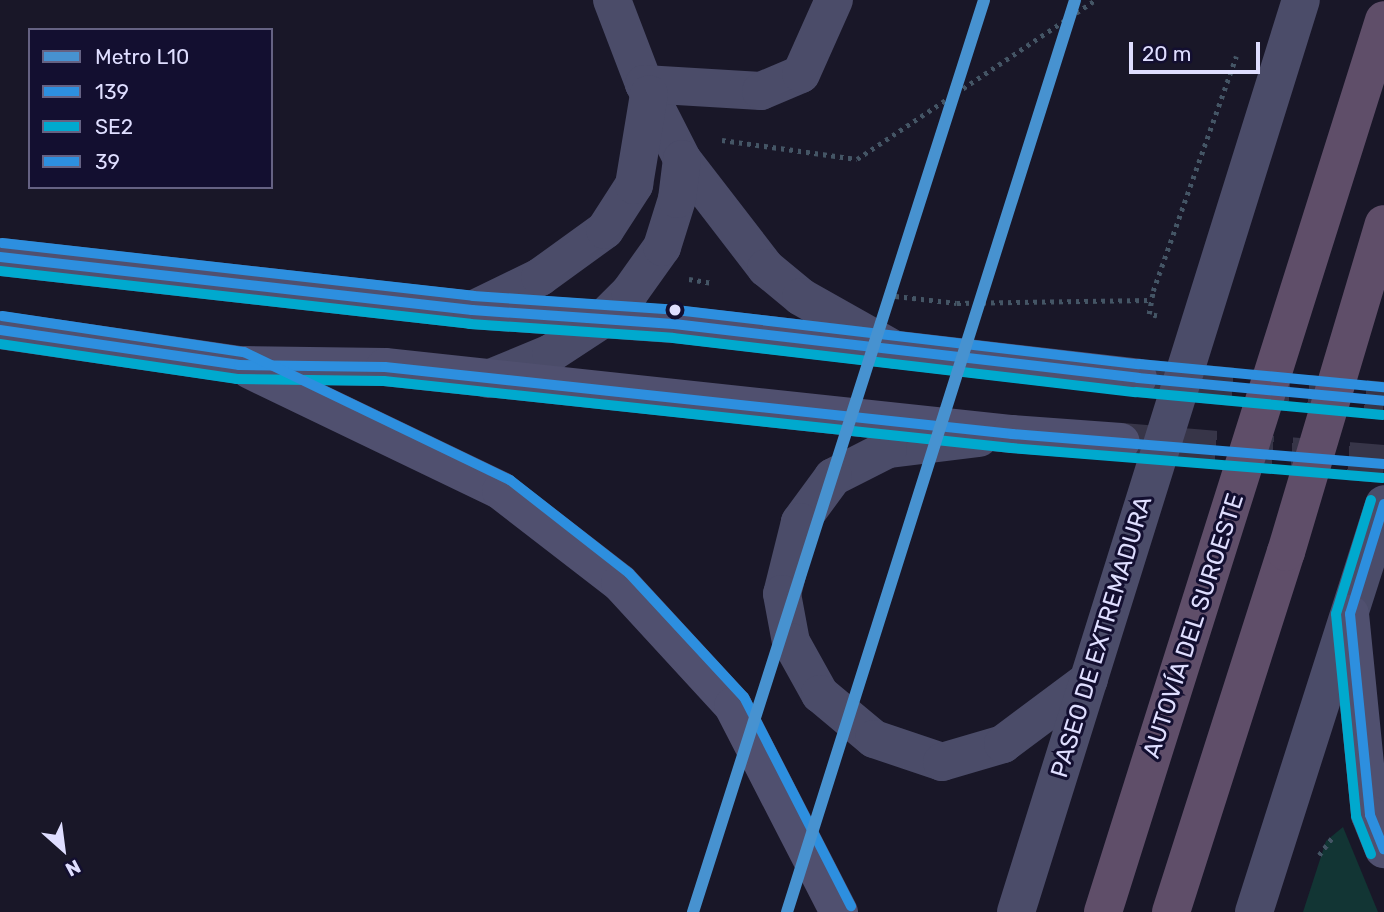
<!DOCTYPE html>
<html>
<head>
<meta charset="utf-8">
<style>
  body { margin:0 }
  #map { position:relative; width:1384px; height:912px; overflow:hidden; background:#191728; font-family:Rubik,sans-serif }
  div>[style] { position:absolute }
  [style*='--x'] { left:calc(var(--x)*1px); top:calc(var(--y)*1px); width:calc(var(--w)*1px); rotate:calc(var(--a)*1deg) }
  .green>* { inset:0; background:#123534 }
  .secondary-tunnel>* { height:38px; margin-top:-19px; transform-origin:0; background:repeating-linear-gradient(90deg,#373548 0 38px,transparent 0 57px) }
  .path>* { height:4.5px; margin-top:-2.25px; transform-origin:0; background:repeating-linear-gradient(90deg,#445565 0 3.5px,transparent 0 8.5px) }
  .street>* { height:38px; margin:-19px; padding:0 19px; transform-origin:19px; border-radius:19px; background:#4b4c69 }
  .secondary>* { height:38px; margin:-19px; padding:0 19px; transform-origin:19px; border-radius:19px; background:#50506f }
  .highway>* { height:38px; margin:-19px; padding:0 19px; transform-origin:19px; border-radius:19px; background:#5f4e69 }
  .bus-1>* { height:10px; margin:-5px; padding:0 5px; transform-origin:5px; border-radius:5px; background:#2d8fdf }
  .bus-2>* { height:10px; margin:-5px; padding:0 5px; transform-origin:5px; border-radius:5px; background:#00a9ce }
  .bus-3>* { height:10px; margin:-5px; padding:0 5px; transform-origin:5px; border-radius:5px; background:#2d8fdf }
  .metro-1>* { height:12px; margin:-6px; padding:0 6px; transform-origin:6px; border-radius:6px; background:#4792d0 }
  .dots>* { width:19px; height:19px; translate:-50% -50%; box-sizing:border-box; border:4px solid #130f30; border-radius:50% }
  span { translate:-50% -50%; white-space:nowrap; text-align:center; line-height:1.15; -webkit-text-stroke:6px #130f30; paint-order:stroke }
  .street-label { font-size:24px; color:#dfdeff }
  .legend { position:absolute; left:28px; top:28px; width:245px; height:161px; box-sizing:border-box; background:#130f30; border:2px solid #656283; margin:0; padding:9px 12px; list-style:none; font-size:21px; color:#dfdeff }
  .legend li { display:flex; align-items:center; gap:14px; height:35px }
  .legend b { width:35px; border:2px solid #656283 }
  .north { position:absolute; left:28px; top:814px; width:70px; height:70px; -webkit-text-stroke:5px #130f30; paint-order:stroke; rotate:152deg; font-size:19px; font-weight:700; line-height:28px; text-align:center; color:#dfdeff }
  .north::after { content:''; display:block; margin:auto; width:24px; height:32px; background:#dfdeff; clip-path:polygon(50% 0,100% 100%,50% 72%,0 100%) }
  .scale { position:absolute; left:1129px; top:42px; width:131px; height:32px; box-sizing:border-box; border:4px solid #dfdeff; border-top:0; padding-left:9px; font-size:21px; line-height:24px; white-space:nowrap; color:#dfdeff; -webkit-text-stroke:5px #130f30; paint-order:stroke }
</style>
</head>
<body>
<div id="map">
  <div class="green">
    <div style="clip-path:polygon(1343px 827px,1378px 912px,1303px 912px,1326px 841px)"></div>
  </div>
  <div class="secondary-tunnel">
    <div style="--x:1138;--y:378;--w:247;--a:5.3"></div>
    <div style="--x:1121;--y:442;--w:264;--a:4.8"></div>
  </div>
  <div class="path">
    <div style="--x:722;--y:140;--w:136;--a:8"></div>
    <div style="--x:857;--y:159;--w:286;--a:-33.7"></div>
    <div style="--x:689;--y:279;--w:22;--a:10"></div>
    <div style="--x:887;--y:295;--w:70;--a:6.5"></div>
    <div style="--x:957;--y:303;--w:194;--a:-0.9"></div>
    <div style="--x:1157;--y:316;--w:8;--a:-166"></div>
    <div style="--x:1149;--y:314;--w:23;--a:-80"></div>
    <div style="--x:1153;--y:291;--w:249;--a:-70.5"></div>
    <div style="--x:1319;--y:855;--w:25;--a:-53"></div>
  </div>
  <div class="street">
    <div style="--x:612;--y:0;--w:90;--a:69.1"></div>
    <div style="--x:644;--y:84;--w:84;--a:63.1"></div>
    <div style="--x:682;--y:159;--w:138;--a:52.4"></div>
    <div style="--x:766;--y:268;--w:45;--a:39.6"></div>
    <div style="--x:801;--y:297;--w:108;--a:29.4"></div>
    <div style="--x:644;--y:84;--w:117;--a:3.4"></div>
    <div style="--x:761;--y:91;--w:43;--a:-23"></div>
    <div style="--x:801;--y:74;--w:81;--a:-66"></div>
    <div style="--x:472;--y:310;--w:76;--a:-25.9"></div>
    <div style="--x:540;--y:277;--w:80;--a:-35.9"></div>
    <div style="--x:605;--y:230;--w:54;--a:-57.2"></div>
    <div style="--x:634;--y:185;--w:92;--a:-80.6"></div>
    <div style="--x:488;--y:379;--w:68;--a:-22.4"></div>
    <div style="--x:551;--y:353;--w:62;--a:-33.2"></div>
    <div style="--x:603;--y:319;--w:38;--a:-45"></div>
    <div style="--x:630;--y:292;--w:55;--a:-54.6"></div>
    <div style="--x:662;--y:247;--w:50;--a:-72.6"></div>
    <div style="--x:677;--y:199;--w:40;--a:-82.9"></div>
    <div style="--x:979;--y:438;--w:92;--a:173.1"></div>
    <div style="--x:888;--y:449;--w:62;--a:153"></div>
    <div style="--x:833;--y:477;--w:56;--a:126.3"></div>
    <div style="--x:800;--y:522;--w:74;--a:104"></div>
    <div style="--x:782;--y:594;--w:49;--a:79.4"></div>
    <div style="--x:791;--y:642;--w:60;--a:60.9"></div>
    <div style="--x:820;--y:694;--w:70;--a:39.8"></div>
    <div style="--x:874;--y:739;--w:72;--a:18.7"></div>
    <div style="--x:942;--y:762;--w:64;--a:-16.4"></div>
    <div style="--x:1003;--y:744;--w:107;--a:-36.7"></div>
    <div style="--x:1016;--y:912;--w:955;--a:-72.65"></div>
    <div style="--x:1254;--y:912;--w:428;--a:-72.3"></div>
  </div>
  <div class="secondary">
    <div style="--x:0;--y:257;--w:475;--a:6.4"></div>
    <div style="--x:472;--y:310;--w:202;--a:4"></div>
    <div style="--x:674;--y:324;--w:467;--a:6.6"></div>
    <div style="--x:0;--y:330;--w:242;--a:8.3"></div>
    <div style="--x:239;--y:365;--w:146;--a:0.8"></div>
    <div style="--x:385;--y:367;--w:631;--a:6.1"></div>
    <div style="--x:1012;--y:434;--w:109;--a:4.2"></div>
    <div style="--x:250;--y:370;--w:279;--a:25.7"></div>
    <div style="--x:501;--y:491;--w:150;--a:37.7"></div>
    <div style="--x:620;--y:583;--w:167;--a:47.4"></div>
    <div style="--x:733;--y:706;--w:232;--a:62.8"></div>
    <div style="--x:1350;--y:614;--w:202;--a:84.3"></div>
    <div style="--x:1370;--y:815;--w:37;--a:68"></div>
  </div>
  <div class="highway">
    <div style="--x:1103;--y:912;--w:935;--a:-72.51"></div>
    <div style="--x:1171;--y:912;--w:378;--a:-72.3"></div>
    <div style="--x:1286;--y:552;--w:342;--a:-73.4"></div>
  </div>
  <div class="bus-1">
    <div style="--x:0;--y:257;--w:475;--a:6.4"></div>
    <div style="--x:472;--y:310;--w:202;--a:4"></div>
    <div style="--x:674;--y:324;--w:467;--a:6.6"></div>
    <div style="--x:1138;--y:378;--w:247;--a:5.3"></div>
    <div style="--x:0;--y:330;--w:242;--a:8.3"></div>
    <div style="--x:239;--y:365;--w:146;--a:0.8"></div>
    <div style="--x:385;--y:367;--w:631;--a:6.1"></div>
    <div style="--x:1012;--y:434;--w:373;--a:4.6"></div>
    <div style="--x:1384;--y:504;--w:115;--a:107.2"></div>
    <div style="--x:1350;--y:614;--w:202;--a:84.3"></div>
    <div style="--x:1370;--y:815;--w:37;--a:68"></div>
  </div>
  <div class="bus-2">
    <div style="--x:0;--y:271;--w:473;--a:6.4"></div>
    <div style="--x:470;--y:324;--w:203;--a:3.9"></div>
    <div style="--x:673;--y:338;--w:466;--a:6.7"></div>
    <div style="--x:1136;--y:392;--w:248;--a:5.3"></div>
    <div style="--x:0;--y:344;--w:240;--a:8.4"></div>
    <div style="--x:237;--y:379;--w:147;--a:0.8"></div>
    <div style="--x:384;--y:381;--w:631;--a:6.1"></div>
    <div style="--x:1011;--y:448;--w:373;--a:4.6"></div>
    <div style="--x:1371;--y:500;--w:119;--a:107.1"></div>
    <div style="--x:1336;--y:614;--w:203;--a:84.3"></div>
    <div style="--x:1356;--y:816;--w:41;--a:68.5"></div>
  </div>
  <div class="bus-3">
    <div style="--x:2;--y:243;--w:474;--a:6.4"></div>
    <div style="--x:473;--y:296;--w:203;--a:3.9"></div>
    <div style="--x:676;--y:310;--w:466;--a:6.7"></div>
    <div style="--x:1139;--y:364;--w:246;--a:5.4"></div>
    <div style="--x:2;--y:316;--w:245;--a:8.5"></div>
    <div style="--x:244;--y:352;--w:295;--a:25.7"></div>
    <div style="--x:510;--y:480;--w:151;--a:38"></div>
    <div style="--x:629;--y:573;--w:169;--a:47.2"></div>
    <div style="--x:744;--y:697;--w:235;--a:62.9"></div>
  </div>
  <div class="metro-1">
    <div style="--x:693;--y:912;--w:957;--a:-72.3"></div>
    <div style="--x:787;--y:912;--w:956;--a:-72.47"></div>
  </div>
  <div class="dots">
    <div style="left:675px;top:310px;background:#dfdeff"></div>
  </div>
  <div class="street-label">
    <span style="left:1194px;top:626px;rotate:-72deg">AUTOVÍA DEL SUROESTE</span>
    <span style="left:1102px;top:637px;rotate:-73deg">PASEO DE EXTREMADURA</span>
  </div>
  <ul class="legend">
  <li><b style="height:9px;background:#4792d0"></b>Metro L10</li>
  <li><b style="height:9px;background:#2d8fdf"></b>139</li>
  <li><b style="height:9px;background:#00a9ce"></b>SE2</li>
  <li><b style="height:9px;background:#2d8fdf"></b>39</li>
  </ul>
  <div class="north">N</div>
  <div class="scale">20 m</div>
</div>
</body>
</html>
